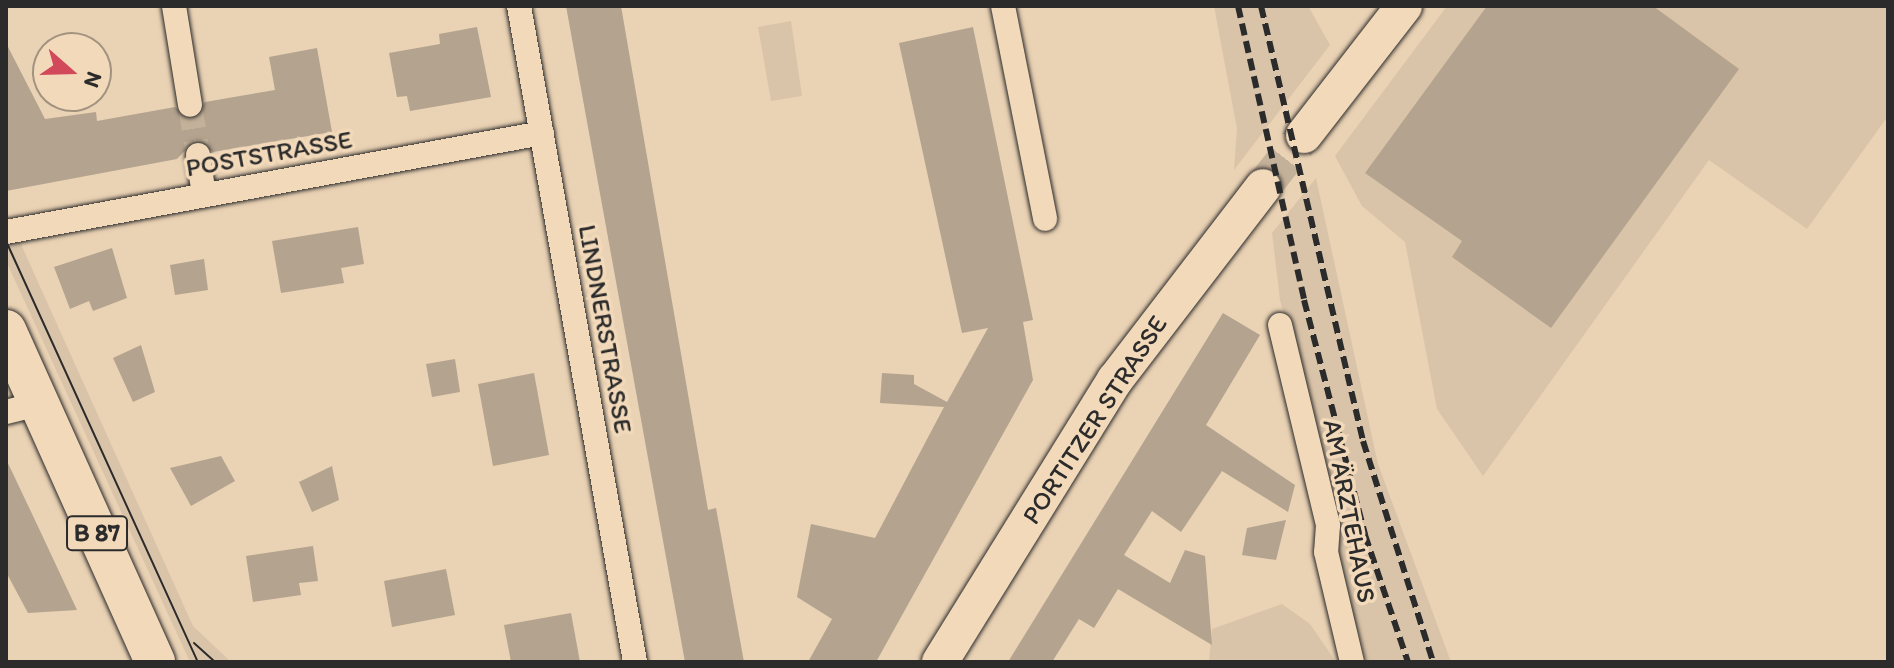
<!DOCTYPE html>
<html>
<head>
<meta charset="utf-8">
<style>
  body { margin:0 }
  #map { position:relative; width:1894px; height:668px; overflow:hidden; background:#ead2b4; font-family:Itim,sans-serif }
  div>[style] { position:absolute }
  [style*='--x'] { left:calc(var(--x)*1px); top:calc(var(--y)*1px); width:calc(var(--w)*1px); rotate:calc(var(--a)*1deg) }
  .built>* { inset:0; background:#dac4a9 }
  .building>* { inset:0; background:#b4a38e }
  .street-tunnel>* { height:24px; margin-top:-12px; transform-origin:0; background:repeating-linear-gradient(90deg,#c4b199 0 24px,transparent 0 36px) }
  .secondary-tunnel>* { height:36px; margin-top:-18px; transform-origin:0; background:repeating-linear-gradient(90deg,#c4b199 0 36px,transparent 0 54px) }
  .roads { filter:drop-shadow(0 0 2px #2b2b2b) drop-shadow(0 0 2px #2b2b2b) }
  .street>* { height:24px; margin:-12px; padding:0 12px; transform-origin:12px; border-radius:12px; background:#f2d9ba }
  .secondary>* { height:36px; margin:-18px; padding:0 18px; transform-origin:18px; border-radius:18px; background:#f2d9ba }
  .primary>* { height:40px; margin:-20px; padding:0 20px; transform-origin:20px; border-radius:20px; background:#f2d9ba }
  .tram>* { height:2px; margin:-1px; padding:0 1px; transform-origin:1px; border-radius:1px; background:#2b2b2b }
  .rail>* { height:6px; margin-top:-3px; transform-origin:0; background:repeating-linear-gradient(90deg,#2b2b2b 0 12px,transparent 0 18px) }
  span { translate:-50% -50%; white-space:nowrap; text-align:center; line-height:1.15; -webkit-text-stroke:7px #f2d9ba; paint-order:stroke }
  .shield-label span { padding:2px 6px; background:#f2d9ba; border:2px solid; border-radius:6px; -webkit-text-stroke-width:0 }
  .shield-label { font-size:24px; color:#2b2b2b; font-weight:700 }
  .street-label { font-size:26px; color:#2b2b2b }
  .frame { position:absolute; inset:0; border:8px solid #2b2b2b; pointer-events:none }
  .north { position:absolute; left:32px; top:32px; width:80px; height:80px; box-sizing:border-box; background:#f2d9ba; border:2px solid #a29381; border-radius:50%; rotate:110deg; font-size:22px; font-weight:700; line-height:32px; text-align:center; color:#2b2b2b }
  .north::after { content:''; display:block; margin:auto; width:28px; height:36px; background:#d1495b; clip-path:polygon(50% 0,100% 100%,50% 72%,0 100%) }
</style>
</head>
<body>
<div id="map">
  <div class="built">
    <div style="clip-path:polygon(1214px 6px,1308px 6px,1330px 45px,1234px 170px,1237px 129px)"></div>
    <div style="clip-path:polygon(1447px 6px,1888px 6px,1888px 116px,1807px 229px,1709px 160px,1483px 476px,1437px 409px,1405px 242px,1362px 206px,1335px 156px)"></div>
    <div style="clip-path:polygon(791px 21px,802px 96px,771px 101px,758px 27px)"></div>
    <div style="clip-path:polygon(1316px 178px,1378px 464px,1451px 662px,1367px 662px,1338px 566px,1335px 510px,1280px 300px,1272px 233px)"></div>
    <div style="clip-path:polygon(6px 211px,193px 626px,231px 662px,190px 662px,6px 261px)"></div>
    <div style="clip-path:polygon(1282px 604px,1310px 624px,1336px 662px,1209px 662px,1212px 629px)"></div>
  </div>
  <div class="building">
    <div style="clip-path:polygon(566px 6px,621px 6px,708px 510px,716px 508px,744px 662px,685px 662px)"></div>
    <div style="clip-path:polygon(1487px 6px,1653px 6px,1739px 69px,1551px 328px,1452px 257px,1462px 241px,1365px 173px)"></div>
    <div style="clip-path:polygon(477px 27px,491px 97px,410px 111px,407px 96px,397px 97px,389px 53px,440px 44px,439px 34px)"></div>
    <div style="clip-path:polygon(973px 27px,1033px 320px,1023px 322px,1033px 380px,876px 662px,808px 662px,832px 619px,797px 597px,811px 524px,875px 538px,944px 407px,880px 403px,882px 373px,914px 375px,914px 384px,947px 402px,988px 328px,962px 333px,899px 43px)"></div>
    <div style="clip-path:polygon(6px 43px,45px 119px,96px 112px,97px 121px,175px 107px,193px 120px,205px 102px,275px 90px,269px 57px,317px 48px,332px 132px,213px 152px,195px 140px,177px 159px,6px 191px)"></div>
    <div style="clip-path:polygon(358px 227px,364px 264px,341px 268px,344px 283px,281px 293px,272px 241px)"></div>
    <div style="clip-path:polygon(112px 248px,127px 298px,93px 311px,89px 301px,70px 309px,54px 267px)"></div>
    <div style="clip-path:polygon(204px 259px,208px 290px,175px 295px,170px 265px)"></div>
    <div style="clip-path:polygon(1223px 313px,1260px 335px,1206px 425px,1295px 485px,1288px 512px,1222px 471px,1181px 532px,1152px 511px,1124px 555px,1170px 583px,1185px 550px,1205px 556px,1212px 645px,1118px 589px,1094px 628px,1079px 619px,1052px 662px,1008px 662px)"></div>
    <div style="clip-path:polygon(141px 345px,155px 392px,133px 402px,113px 358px)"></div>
    <div style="clip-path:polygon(455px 359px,460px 392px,432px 397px,426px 364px)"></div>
    <div style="clip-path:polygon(534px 373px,549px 455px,493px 466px,478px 384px)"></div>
    <div style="clip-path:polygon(221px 456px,235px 481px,191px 506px,170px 468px)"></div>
    <div style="clip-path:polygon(6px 459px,42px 535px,77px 610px,28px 613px,6px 572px)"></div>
    <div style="clip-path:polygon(332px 466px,339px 500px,312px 512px,299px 482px)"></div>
    <div style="clip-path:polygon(1286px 520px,1276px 560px,1242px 555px,1247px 528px)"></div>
    <div style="clip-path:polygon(313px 546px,318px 581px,299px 583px,301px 595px,253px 602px,246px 556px)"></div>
    <div style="clip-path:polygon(446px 569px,455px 615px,392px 627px,384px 581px)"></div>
    <div style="clip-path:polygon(571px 613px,580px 662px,511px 662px,504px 625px)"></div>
  </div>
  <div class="street-tunnel">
    <div style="--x:190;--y:105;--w:51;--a:80.9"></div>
  </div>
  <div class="secondary-tunnel">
    <div style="--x:1263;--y:187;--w:66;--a:-51.7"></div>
  </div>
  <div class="roads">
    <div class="street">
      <div style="--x:174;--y:6;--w:100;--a:80.8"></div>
      <div style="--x:519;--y:6;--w:666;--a:79.97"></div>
      <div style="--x:1003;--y:6;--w:217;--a:78.8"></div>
      <div style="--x:198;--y:155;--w:40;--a:81.5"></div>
      <div style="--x:6;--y:232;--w:545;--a:-10.46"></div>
      <div style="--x:1280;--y:325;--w:206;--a:76.5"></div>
      <div style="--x:1328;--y:525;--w:27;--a:94"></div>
      <div style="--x:1326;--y:552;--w:113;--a:76.7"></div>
      <div style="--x:6;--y:412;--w:33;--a:-14"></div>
    </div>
    <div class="secondary">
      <div style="--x:1304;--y:135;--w:163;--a:-52.2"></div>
      <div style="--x:940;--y:662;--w:332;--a:-58.2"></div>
      <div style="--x:1115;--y:380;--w:243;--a:-52.5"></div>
    </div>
    <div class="primary">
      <div style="--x:6;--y:330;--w:364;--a:65.8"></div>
    </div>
  </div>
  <div class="tram">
    <div style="--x:6;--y:241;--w:463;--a:65.5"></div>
    <div style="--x:194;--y:643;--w:28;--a:42"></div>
  </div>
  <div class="rail">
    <div style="--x:1238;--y:6;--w:301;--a:77.3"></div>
    <div style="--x:1304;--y:300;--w:243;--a:75.4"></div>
    <div style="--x:1365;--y:535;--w:134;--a:71.3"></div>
    <div style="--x:1261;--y:6;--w:447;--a:76.8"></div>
    <div style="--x:1363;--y:441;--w:232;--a:72.4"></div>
  </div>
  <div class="shield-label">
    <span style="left:97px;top:533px">B 87</span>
  </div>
  <div class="street-label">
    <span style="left:269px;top:154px;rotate:-10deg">POSTSTRASSE</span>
    <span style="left:605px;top:329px;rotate:80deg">LINDNERSTRASSE</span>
    <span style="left:1095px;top:420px;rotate:-57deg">PORTITZER STRASSE</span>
    <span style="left:1349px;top:511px;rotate:79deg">AM ÄRZTEHAUS</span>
  </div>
  <div class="frame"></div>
  <div class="north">N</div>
</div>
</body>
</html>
